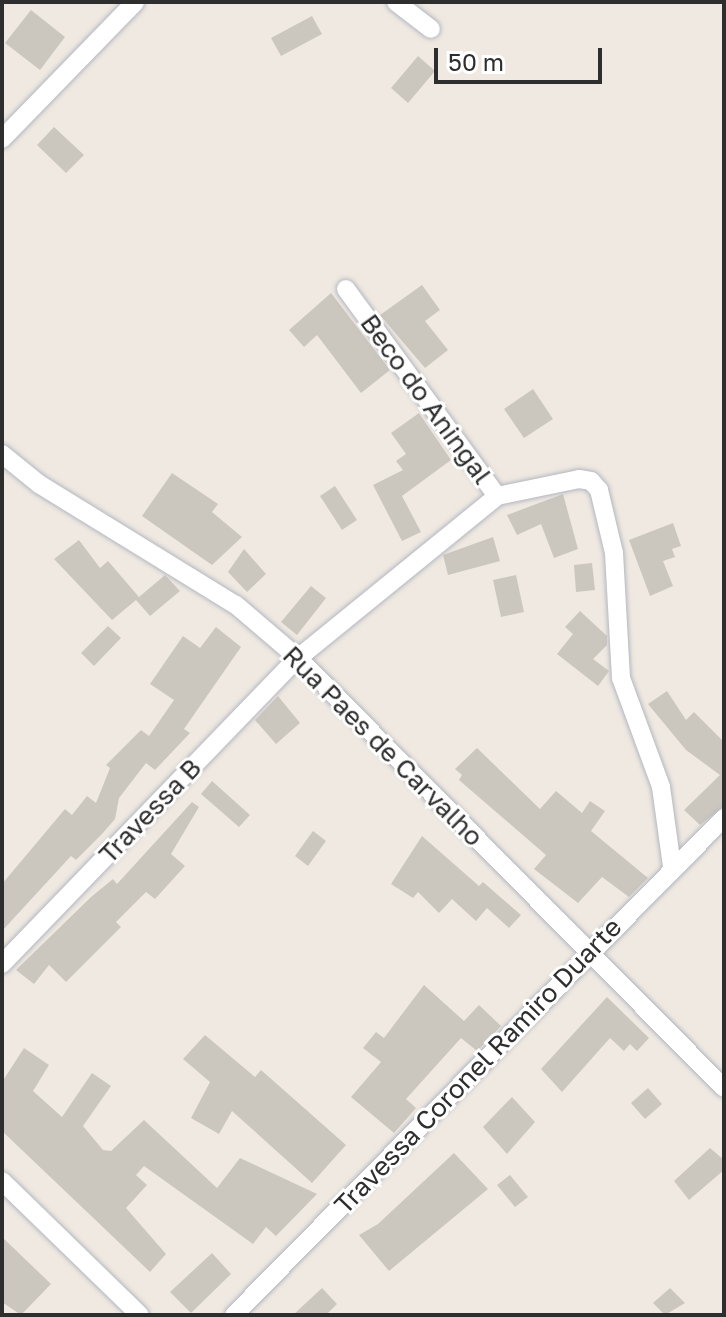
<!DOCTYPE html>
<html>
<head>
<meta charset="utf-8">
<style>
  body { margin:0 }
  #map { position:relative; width:726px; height:1317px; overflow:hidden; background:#efe9e1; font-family:"Golos Text",sans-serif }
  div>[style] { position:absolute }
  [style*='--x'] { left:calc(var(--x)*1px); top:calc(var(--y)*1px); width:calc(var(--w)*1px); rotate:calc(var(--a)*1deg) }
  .building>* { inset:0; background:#cbc7bf }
  .roads { filter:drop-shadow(0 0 2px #b4b7c1) drop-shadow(0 0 2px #b4b7c1) }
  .minor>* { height:18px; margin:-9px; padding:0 9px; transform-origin:9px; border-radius:9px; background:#fff }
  span { translate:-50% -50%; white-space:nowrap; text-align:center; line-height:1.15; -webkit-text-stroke:6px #fff; paint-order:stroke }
  .street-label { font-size:26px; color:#2e2e2e }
  .frame { position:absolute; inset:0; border:4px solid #2e2e2e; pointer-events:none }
  .scale { position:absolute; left:434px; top:48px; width:168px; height:36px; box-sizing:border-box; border:4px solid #2e2e2e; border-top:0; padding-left:10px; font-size:24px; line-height:28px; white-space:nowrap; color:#2e2e2e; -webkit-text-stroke:6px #fff; paint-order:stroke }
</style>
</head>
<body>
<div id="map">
  <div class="building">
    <div style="clip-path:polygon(31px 10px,65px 37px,40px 70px,5px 43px)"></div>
    <div style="clip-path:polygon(312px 16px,322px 34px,281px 56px,271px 38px)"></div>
    <div style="clip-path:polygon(418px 56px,435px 71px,408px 103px,391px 88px)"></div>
    <div style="clip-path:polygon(54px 127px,84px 155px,66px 173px,37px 145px)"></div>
    <div style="clip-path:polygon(422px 285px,440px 310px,425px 321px,448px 350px,425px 368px,380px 315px)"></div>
    <div style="clip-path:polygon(331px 293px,390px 370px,361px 393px,317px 335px,304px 347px,289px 330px)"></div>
    <div style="clip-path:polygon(533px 389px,553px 419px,524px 438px,504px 409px)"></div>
    <div style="clip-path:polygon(419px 413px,451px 460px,402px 496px,421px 532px,402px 541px,373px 485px,403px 470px,396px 461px,406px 454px,391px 433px)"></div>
    <div style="clip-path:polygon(172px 473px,218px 504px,212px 512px,242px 537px,212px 565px,142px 516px)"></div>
    <div style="clip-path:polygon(335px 486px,357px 520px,342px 530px,320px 496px)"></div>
    <div style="clip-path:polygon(563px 494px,578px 549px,554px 558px,541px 524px,517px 535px,507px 515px)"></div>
    <div style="clip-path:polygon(673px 523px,681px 546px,672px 549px,675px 557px,663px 561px,673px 586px,650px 596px,629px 540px)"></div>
    <div style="clip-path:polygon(493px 537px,500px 561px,448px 575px,443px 555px)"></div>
    <div style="clip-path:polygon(79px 540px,100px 568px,108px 561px,139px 597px,165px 575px,180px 591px,150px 616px,136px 600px,112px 620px,54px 559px)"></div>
    <div style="clip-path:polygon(244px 549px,266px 574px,247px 592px,228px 572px)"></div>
    <div style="clip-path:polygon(592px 563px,595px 590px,576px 592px,574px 565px)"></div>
    <div style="clip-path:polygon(516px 575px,524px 612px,501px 617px,493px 580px)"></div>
    <div style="clip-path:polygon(311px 586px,326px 598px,297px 635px,281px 622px)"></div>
    <div style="clip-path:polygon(580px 611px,607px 636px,607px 645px,593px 659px,609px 671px,598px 686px,557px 654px,573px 634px,565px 627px)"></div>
    <div style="clip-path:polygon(108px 626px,121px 638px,94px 666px,81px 653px)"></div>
    <div style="clip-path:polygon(216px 627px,241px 647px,184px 729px,190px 733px,155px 770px,146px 763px,119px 798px,115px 819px,102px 834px,76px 860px,71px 856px,2px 931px,2px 884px,65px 809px,72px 815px,87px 796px,96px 803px,110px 768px,106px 765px,141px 730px,149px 736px,174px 700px,150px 684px,183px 636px,200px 648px)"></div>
    <div style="clip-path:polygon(667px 691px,686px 720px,694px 712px,724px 742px,724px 806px,700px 825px,684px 810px,720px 775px,686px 750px,648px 704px)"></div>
    <div style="clip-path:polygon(278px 696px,300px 723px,276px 744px,255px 720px)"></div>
    <div style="clip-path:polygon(477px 748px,540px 809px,556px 791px,582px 813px,590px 801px,605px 811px,591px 831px,648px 878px,629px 897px,602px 877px,578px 903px,560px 889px,534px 869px,546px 855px,459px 780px,462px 775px,455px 769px)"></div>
    <div style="clip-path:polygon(212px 781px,250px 815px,239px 827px,201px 794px)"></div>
    <div style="clip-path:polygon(192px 802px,199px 807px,171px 854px,185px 866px,155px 899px,146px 892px,116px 922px,121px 927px,66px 982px,49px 965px,34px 984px,16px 970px,91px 897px,113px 879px,117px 884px)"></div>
    <div style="clip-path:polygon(313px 831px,326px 841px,308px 866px,295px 856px)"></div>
    <div style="clip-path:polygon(422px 836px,479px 886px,483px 882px,521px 915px,509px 928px,487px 908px,476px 921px,452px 899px,439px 913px,418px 892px,413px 898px,391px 884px)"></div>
    <div style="clip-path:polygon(424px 985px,464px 1021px,479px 1005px,501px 1026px,477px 1051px,461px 1038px,406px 1099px,416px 1108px,394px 1133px,351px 1097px,381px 1062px,363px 1048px,376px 1032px,384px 1038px)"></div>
    <div style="clip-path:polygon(607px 997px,649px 1038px,637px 1051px,630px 1044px,624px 1051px,610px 1038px,562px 1092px,541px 1069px)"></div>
    <div style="clip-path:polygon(205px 1035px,255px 1077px,261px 1070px,346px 1145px,312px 1183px,232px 1111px,219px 1134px,191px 1118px,210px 1082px,183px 1059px)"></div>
    <div style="clip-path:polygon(24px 1048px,49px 1065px,33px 1091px,62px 1117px,92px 1073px,111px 1086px,83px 1126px,103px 1150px,111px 1151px,144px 1120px,217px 1188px,240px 1158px,317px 1194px,276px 1236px,266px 1227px,253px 1244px,144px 1166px,136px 1175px,147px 1185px,126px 1208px,166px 1254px,150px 1272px,2px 1131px,2px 1082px)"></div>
    <div style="clip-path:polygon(648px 1088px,662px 1104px,645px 1119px,631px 1103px)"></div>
    <div style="clip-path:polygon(512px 1097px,535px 1122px,507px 1154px,483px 1127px)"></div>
    <div style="clip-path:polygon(710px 1148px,724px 1160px,724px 1170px,689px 1200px,674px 1181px)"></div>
    <div style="clip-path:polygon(454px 1153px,488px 1189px,389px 1271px,359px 1235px,378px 1224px)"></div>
    <div style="clip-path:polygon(510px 1175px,528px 1197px,515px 1207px,497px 1185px)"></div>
    <div style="clip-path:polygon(2px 1237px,51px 1284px,21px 1315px,2px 1302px)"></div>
    <div style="clip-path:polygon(212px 1253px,231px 1274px,191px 1313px,170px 1292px)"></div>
    <div style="clip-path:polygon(322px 1288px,337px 1304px,326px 1315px,293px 1315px)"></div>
    <div style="clip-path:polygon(670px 1288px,685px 1303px,665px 1315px,653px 1303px)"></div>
  </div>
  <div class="roads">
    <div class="minor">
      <div style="--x:396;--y:2;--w:44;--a:37.6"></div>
      <div style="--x:2;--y:139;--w:191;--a:-45.8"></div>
      <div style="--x:346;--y:289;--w:256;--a:53.9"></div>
      <div style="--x:2;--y:454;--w:48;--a:39"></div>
      <div style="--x:39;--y:484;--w:231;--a:31.6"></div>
      <div style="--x:236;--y:605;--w:82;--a:40.5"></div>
      <div style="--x:298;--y:658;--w:605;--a:45.27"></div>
      <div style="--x:497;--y:496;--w:84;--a:-11.7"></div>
      <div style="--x:579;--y:479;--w:12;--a:9"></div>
      <div style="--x:591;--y:481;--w:12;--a:48"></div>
      <div style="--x:599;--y:490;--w:65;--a:76.6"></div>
      <div style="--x:614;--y:553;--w:125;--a:86.8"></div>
      <div style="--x:621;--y:678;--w:116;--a:69.8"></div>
      <div style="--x:661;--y:787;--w:80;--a:82.1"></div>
      <div style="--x:2;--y:964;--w:426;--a:-46"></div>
      <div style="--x:298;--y:658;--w:257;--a:-39.1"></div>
      <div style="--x:2;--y:1181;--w:192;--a:44.2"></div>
      <div style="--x:234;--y:1315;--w:698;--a:-45.41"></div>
    </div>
  </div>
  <div class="street-label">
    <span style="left:426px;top:399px;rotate:54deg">Beco do Aningal</span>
    <span style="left:383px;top:746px;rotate:45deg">Rua Paes de Carvalho</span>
    <span style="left:150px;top:811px;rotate:-46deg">Travessa B</span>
    <span style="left:478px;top:1066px;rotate:-46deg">Travessa Coronel Ramiro Duarte</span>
  </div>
  <div class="frame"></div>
  <div class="scale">50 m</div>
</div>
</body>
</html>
